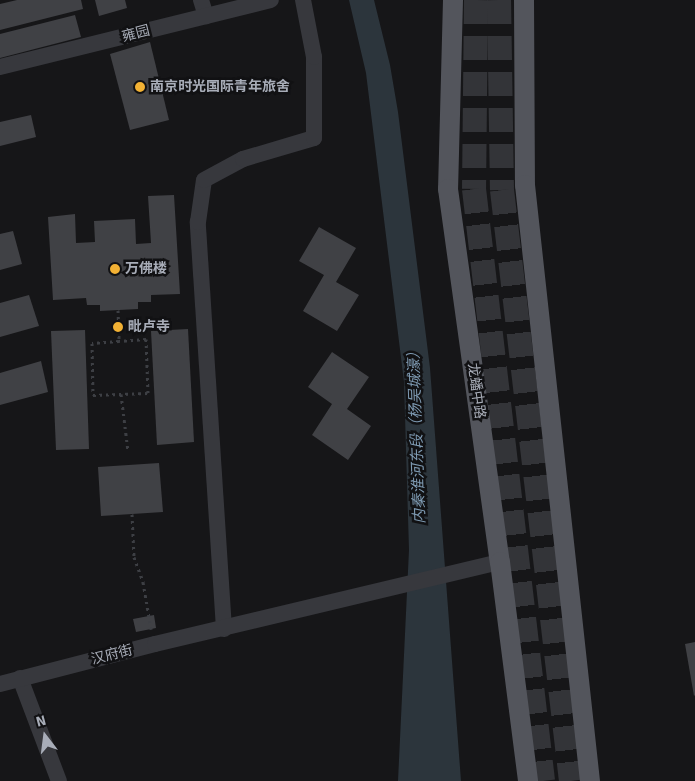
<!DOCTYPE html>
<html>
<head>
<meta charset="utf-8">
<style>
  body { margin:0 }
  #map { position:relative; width:695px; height:781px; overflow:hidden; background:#161618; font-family:Signika,"Noto Sans SC",sans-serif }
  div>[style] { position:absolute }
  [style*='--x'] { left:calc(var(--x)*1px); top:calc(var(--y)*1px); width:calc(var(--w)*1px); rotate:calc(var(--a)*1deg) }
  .water>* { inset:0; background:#2c353c }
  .building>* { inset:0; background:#404145 }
  .highway-tunnel>* { height:24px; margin-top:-12px; transform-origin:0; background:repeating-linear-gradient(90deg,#333438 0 24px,transparent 0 36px) }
  .path>* { height:3px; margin-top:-1.5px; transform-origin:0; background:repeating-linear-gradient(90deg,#3d3f44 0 2.5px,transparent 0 6.5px) }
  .minor>* { height:16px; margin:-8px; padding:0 8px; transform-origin:8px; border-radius:8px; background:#37383d }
  .major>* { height:20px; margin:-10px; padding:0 10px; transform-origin:10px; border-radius:10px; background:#53555c }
  .dots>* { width:14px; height:14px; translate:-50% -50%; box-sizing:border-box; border:2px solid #111113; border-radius:50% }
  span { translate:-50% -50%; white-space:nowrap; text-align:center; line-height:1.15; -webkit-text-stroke:5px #111113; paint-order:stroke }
  .street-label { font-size:14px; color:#a8adb8 }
  .poi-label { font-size:14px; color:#a8adb8; font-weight:700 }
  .left { translate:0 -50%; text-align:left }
  .water-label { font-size:15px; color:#7f9bb3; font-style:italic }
  .north { position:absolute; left:20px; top:711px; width:50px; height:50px; -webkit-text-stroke:4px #111113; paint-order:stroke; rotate:345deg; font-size:14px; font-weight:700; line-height:20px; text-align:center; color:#a8adb8 }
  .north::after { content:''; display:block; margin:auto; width:18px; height:22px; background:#a8adb8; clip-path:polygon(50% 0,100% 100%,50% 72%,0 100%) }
</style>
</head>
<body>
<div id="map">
  <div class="water">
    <div style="clip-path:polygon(349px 0,374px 0,390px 65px,398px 112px,430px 368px,461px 781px,398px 781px,409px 550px,404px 382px,366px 73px)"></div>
  </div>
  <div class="building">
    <div style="clip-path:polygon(17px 0,81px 0,83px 9px,0 30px,0 4px)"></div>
    <div style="clip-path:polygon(95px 0,125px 0,127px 8px,99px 16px)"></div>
    <div style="clip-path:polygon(75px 15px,81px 37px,0 58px,0 34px)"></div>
    <div style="clip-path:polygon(150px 42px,169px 120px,130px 130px,110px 54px)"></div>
    <div style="clip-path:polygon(31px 115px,36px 137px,0 146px,0 122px)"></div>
    <div style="clip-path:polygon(174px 195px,180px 294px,151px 295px,151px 302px,138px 302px,138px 309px,100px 311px,100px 305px,87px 305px,86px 298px,53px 300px,48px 217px,75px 214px,76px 243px,95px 242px,94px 221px,135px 219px,136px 244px,151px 243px,148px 196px)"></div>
    <div style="clip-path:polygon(319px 227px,356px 248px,336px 282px,359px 295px,337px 331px,303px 311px,324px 275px,299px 261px)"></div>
    <div style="clip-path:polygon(13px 231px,22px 264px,0 270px,0 234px)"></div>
    <div style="clip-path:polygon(29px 295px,39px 326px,0 337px,0 303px)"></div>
    <div style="clip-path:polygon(188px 329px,194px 442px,157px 445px,151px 331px)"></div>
    <div style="clip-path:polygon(85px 330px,89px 449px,56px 450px,51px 331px)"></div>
    <div style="clip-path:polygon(332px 352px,369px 377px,347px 409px,371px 426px,348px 460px,312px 435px,332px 404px,308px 387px)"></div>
    <div style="clip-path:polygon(41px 361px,48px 392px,0 405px,0 373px)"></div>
    <div style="clip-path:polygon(159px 463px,163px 512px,101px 516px,98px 467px)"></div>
    <div style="clip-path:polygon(154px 615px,156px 628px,136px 632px,133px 619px)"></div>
    <div style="clip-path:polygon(695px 642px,695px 695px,694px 696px,685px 644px)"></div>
  </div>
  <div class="highway-tunnel">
    <div style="--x:476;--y:0;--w:189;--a:90.6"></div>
    <div style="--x:474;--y:189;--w:596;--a:83.35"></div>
    <div style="--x:499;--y:0;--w:190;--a:89.1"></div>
    <div style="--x:502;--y:190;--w:595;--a:83.34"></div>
  </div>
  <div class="path">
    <div style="--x:118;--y:310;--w:31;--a:88"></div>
    <div style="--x:119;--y:341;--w:27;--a:176"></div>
    <div style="--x:92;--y:343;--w:52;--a:88.9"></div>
    <div style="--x:93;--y:395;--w:55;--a:-2.1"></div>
    <div style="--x:148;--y:393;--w:54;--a:-92.1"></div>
    <div style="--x:146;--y:339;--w:27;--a:176"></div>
    <div style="--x:121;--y:394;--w:57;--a:83"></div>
    <div style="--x:132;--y:514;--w:43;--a:87.3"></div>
    <div style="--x:134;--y:557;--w:27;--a:70"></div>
    <div style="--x:143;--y:582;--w:48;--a:80.3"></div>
  </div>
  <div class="minor">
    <div style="--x:201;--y:0;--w:17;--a:73"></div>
    <div style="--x:0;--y:67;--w:279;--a:-13.9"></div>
    <div style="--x:224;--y:629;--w:408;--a:-93.7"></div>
    <div style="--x:198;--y:222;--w:42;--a:-81.9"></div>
    <div style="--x:204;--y:180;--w:44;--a:-28.3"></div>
    <div style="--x:243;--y:159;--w:74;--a:-16.5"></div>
    <div style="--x:314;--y:138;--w:81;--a:-90"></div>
    <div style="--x:314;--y:57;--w:58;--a:-100.9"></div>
    <div style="--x:20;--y:678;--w:110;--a:69.3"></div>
    <div style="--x:0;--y:684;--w:160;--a:-14.5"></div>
    <div style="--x:155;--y:644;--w:355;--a:-13.4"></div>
  </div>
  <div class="major">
    <div style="--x:453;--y:0;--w:189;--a:91.5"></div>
    <div style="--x:448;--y:189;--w:377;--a:82.1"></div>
    <div style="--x:500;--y:562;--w:221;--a:82.7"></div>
    <div style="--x:524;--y:0;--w:185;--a:89.7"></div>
    <div style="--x:525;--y:185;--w:600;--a:83.78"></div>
  </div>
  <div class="dots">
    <div style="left:140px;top:87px;background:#f2b134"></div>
    <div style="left:115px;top:269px;background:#f2b134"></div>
    <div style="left:118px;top:327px;background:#f2b134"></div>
  </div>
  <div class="street-label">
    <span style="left:136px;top:34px;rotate:-14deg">雍园</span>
    <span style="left:476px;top:391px;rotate:82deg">龙蟠中路</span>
    <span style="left:112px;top:655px;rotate:-14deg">汉府街</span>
  </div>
  <div class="poi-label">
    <span class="left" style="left:150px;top:87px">南京时光国际青年旅舍</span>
    <span class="left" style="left:125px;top:269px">万佛楼</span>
    <span class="left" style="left:128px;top:327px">毗卢寺</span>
  </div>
  <div class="water-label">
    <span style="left:417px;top:434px;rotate:-92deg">内秦淮河东段（杨吴城濠）</span>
  </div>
  <div class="north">N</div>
</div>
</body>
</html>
